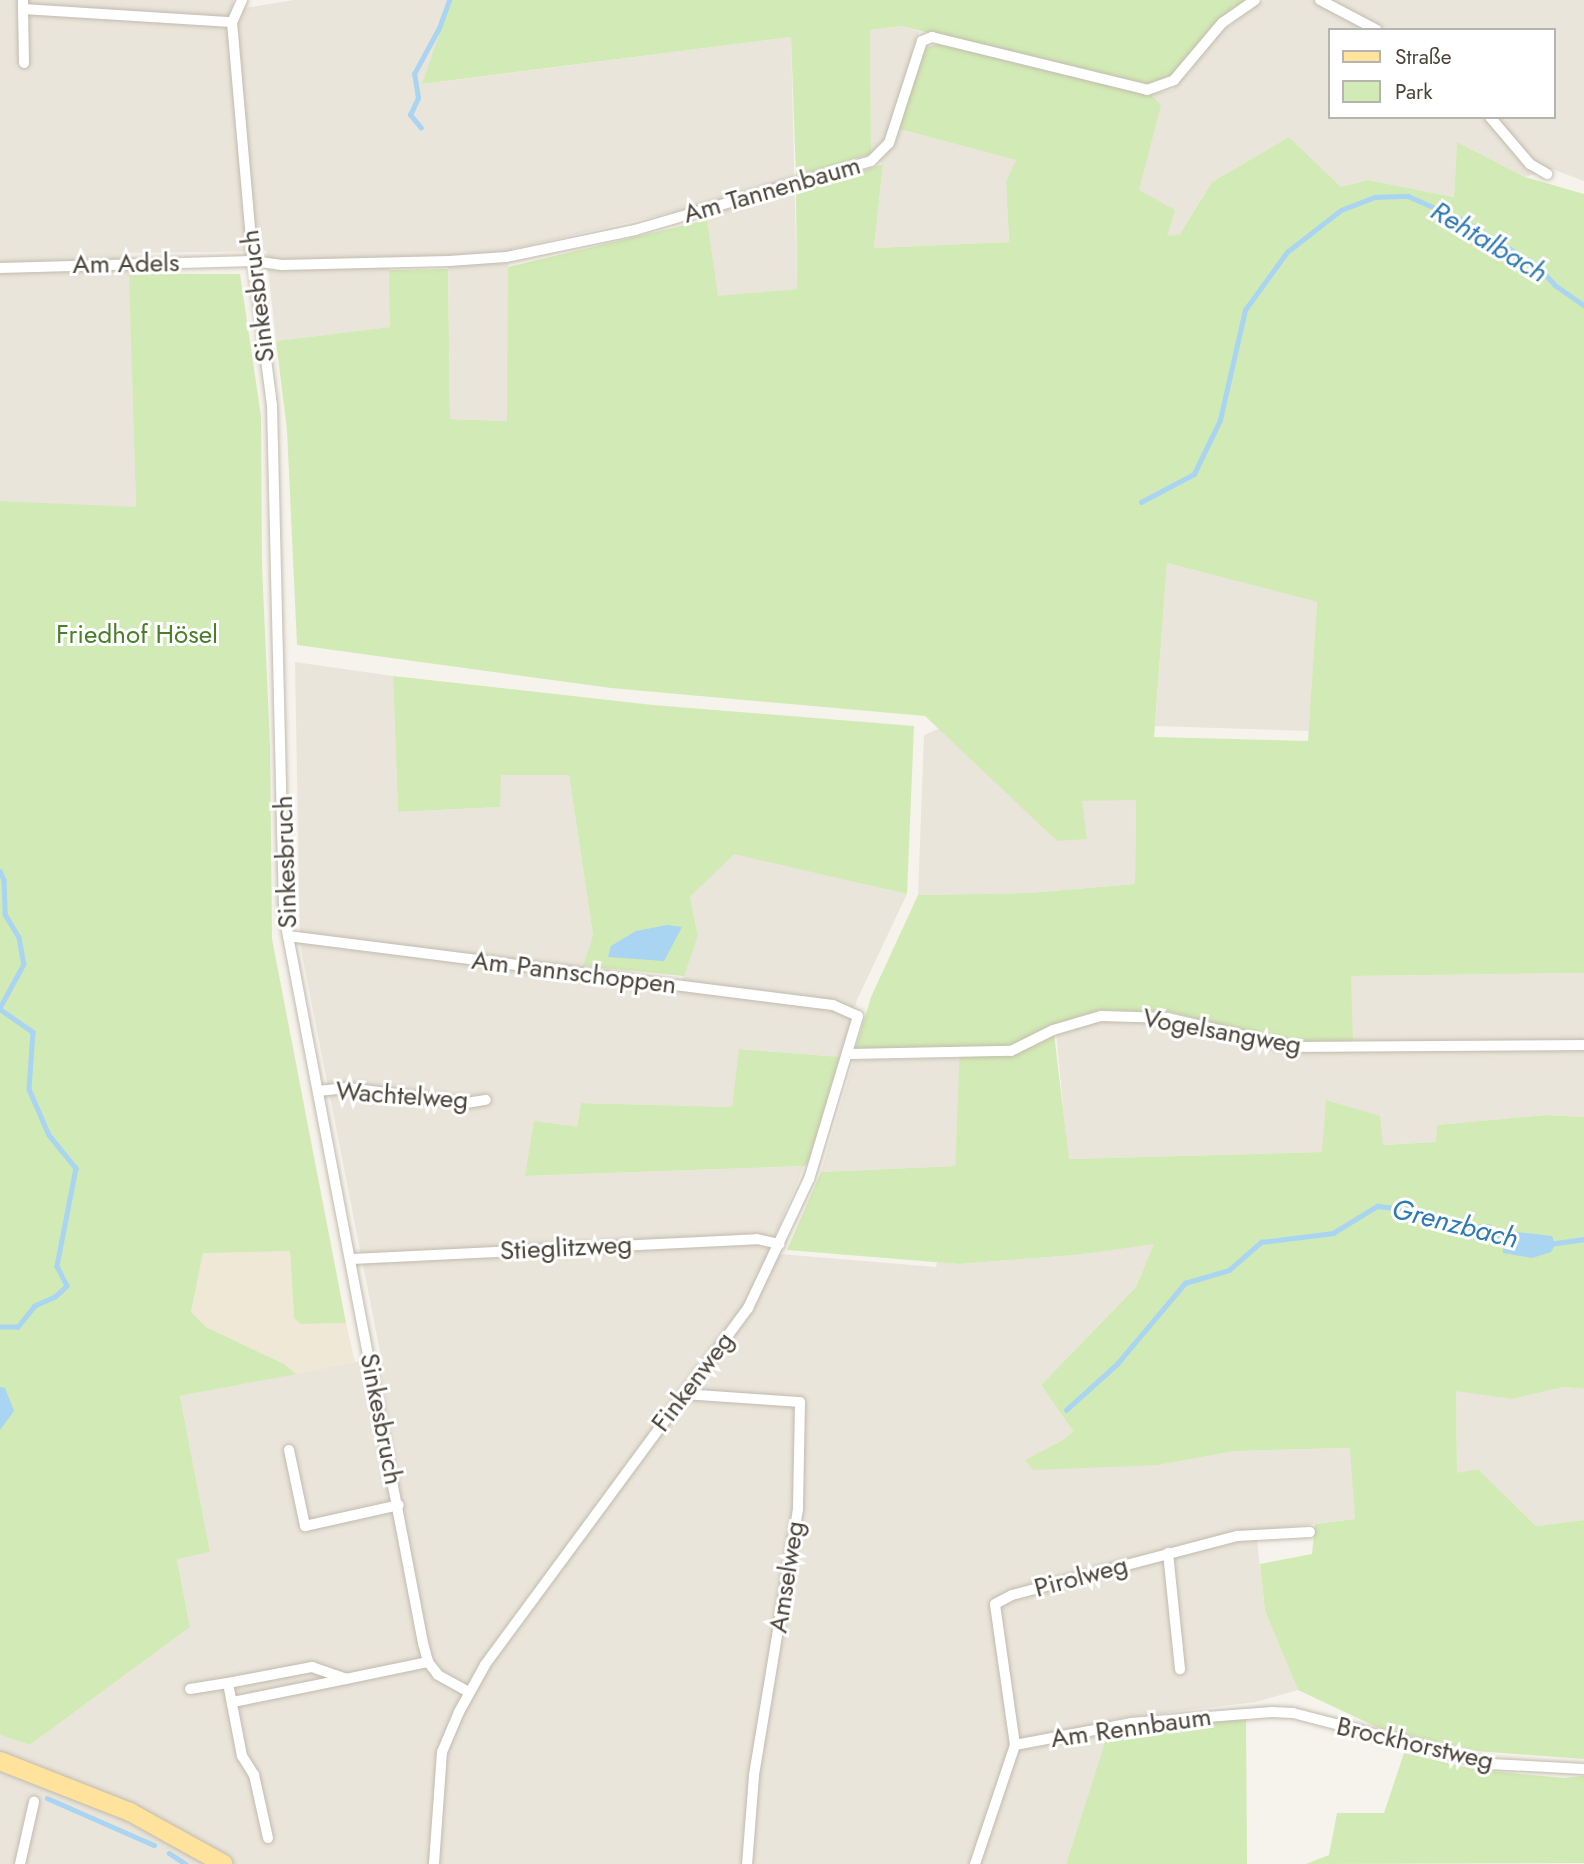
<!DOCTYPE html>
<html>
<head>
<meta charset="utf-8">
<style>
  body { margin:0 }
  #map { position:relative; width:1584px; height:1864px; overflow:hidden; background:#f6f3ec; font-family:Jost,sans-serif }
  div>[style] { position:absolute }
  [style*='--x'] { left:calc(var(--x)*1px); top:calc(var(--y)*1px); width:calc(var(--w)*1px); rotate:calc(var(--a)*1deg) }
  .residential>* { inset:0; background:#eae5da }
  .education>* { inset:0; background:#efe8d6 }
  .green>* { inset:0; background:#d2eab5 }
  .water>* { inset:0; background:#a9d4f2 }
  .stream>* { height:4.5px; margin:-2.25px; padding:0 2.25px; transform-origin:2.25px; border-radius:2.25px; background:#a9d4f2 }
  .roads { filter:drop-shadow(0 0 2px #c2bbae) drop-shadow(0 0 2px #c2bbae) }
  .street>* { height:10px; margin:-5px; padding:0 5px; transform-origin:5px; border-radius:5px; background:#fff }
  .primary>* { height:18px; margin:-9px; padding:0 9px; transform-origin:9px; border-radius:9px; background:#ffe39c }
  span { translate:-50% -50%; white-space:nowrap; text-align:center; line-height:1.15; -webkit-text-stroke:6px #fff; paint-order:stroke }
  .street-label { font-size:26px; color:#4b4439 }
  .park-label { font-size:26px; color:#4a7f2a }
  .water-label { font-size:28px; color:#2e7ab2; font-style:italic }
  .legend { position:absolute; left:1328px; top:28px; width:228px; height:91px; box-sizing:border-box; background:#fff; border:2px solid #b7b4b0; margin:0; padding:9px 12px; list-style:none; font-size:21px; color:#4b4439 }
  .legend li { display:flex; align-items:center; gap:14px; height:35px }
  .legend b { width:35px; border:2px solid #b7b4b0 }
</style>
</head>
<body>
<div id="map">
  <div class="residential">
    <div style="clip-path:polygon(0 0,233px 0,232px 10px,294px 0,451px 0,423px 84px,791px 37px,797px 289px,718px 297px,703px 205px,512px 249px,508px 267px,508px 421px,450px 419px,448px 256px,389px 258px,391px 327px,276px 341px,266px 251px,129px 253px,136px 508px,0 501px)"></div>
    <div style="clip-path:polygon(evenodd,1264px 0,1584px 0,1584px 181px,1552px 169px,1525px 177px,1457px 142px,1454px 197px,1368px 180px,1341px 187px,1289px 137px,1212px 182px,1178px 236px,1166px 236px,1139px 190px,1150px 94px,1172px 90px,1190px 71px,1209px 41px,1264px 0,1330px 30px,1554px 30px,1554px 117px,1330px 117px,1330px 30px)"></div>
    <div style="clip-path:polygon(900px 26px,919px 31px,891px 127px,1017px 160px,1006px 183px,1009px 242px,874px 248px,883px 164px,871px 154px,870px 30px)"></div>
    <div style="clip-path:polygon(1167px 563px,1317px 602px,1309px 731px,1155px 726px)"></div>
    <div style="clip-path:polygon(295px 662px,393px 676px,398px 812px,499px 807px,501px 775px,569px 775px,593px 935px,580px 978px,678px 991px,698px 936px,690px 897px,734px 853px,907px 894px,857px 1000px,840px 1057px,740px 1049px,732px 1107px,581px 1103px,577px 1127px,526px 1176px,804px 1166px,768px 1253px,936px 1267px,937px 1262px,959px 1264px,1076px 1255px,1155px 1243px,1136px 1287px,1041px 1385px,1073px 1431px,1063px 1440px,1026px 1460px,1159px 1465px,1235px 1451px,1351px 1448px,1355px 1519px,1256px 1531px,1265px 1611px,1298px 1690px,1256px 1702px,1113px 1719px,1066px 1864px,0 1864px,0 1735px,30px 1745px,190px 1627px,177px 1558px,210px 1552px,180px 1396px,381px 1357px,300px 944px)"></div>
    <div style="clip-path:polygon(940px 728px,1057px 841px,1082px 801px,1136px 799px,1135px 884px,1028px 893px,918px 895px,924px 735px)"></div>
    <div style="clip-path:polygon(1584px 973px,1584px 1117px,1545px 1115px,1438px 1125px,1436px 1142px,1382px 1145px,1326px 1101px,1323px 1152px,1068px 1159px,1056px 1032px,1100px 1020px,1167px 1022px,1294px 1052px,1353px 1052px,1350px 976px)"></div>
    <div style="clip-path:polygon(960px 1058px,955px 1166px,821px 1172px,854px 1060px)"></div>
    <div style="clip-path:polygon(1564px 1387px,1584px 1389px,1584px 1520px,1536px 1526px,1478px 1469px,1457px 1474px,1456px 1390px,1512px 1399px)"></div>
  </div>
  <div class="education">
    <div style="clip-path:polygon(290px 1250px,294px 1318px,302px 1324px,346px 1323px,355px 1362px,296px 1374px,284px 1364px,206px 1327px,191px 1312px,203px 1252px)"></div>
  </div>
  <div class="green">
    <div style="clip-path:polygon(451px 0,1252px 0,1183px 68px,1159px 83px,1148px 84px,900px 26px,870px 30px,871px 154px,796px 176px,791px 37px,422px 84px)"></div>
    <div style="clip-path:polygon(evenodd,937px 44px,1150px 94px,1161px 105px,1139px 190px,1175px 210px,1167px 236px,1179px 235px,1212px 182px,1289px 137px,1341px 187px,1368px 180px,1454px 197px,1457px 142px,1525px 177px,1584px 194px,1584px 973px,1351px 976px,1353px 1043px,1294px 1044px,1171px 1012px,1100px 1010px,1053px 1025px,1069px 1159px,1322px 1152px,1326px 1100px,1380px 1116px,1383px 1145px,1436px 1142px,1437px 1125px,1545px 1115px,1584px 1117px,1584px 1389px,1564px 1387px,1512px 1399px,1456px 1391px,1457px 1473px,1478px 1469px,1536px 1526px,1584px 1520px,1584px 1759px,1475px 1751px,1381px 1729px,1298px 1690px,1265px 1611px,1260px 1564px,1312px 1554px,1315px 1524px,1355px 1519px,1350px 1448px,1235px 1451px,1159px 1465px,1033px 1470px,1025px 1460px,1063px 1440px,1073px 1431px,1041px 1385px,1136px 1287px,1154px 1244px,1076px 1255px,959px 1264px,787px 1250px,821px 1172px,955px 1166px,960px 1047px,855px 1050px,871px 997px,918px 895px,1028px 893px,1135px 884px,1136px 800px,1082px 801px,1087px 839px,1057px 841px,925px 716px,611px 688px,297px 645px,287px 430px,276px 341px,390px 327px,389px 270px,448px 269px,450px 419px,507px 421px,508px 267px,707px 220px,718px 296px,797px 289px,796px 192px,883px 164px,874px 248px,1009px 242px,1006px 182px,1016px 160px,899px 129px,925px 48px,937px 44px,1167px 563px,1317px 602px,1308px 741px,1154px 737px,1167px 563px)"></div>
    <div style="clip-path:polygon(129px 274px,240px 274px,261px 416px,262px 565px,270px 746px,272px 939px,346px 1323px,301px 1324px,294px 1318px,290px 1251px,203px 1253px,191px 1312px,206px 1327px,284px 1364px,296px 1374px,180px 1396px,210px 1552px,177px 1559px,190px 1627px,30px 1745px,0 1735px,0 501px,136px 507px)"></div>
    <div style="clip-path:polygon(393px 676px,653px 705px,914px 726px,907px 894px,734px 854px,690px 897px,698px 936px,684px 976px,583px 966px,593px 935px,569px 775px,501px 775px,500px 807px,398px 812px)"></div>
    <div style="clip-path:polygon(739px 1049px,840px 1057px,808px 1163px,804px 1166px,525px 1176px,534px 1121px,577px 1127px,581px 1103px,732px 1107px)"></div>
    <div style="clip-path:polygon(1246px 1717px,1247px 1864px,1066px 1864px,1109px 1730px)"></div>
    <div style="clip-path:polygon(1404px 1753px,1478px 1770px,1564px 1778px,1584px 1776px,1584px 1863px,1306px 1864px,1329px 1855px,1337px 1813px,1384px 1813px)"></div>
  </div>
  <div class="water">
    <div style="clip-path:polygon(667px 925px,682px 927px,664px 961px,608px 957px,611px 946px,636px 931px)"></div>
    <div style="clip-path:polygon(1509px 1231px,1552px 1236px,1555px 1245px,1551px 1252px,1532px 1258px,1503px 1253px,1503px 1239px)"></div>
    <div style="clip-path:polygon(0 1387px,5px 1388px,14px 1411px,0 1430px)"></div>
  </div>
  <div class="stream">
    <div style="--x:421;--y:128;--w:17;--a:-130"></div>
    <div style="--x:410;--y:115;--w:19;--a:-65"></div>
    <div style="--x:418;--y:98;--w:24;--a:-99"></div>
    <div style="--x:414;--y:74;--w:52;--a:-61.5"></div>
    <div style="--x:439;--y:28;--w:30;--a:-70"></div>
    <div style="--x:1141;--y:502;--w:60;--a:-27.8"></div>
    <div style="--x:1194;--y:474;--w:60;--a:-64.3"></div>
    <div style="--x:1220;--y:420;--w:113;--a:-77.2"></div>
    <div style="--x:1245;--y:310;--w:72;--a:-54.1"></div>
    <div style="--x:1287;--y:252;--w:68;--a:-37.9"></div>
    <div style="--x:1341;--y:210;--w:36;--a:-21"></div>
    <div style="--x:1375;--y:197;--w:33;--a:-2"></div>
    <div style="--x:1408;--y:196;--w:60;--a:23.6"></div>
    <div style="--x:1463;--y:220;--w:88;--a:31.5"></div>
    <div style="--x:1538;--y:266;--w:25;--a:48"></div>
    <div style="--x:1555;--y:285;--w:35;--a:35"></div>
    <div style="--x:0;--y:871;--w:10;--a:66"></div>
    <div style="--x:4;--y:880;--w:34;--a:88"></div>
    <div style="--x:5;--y:914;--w:27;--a:59"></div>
    <div style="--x:19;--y:937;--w:27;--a:80"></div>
    <div style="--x:24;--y:964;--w:50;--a:118.6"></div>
    <div style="--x:0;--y:1009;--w:40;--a:34.9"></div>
    <div style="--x:33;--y:1032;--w:57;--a:94"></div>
    <div style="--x:29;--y:1089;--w:50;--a:66.5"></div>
    <div style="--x:49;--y:1135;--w:43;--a:50.7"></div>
    <div style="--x:76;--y:1168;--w:100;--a:101"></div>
    <div style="--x:57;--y:1266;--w:22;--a:63"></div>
    <div style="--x:67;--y:1286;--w:16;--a:137"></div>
    <div style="--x:55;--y:1297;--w:22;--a:156"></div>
    <div style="--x:35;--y:1306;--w:27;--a:129"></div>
    <div style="--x:18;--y:1327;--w:18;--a:180"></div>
    <div style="--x:1549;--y:1244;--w:35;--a:-8"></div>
    <div style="--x:1066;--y:1410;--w:69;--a:-42"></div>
    <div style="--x:1117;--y:1364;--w:106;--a:-50"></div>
    <div style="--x:1185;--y:1283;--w:46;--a:-16.5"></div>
    <div style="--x:1229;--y:1270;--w:43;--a:-41.2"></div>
    <div style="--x:1261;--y:1242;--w:73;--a:-7.1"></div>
    <div style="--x:1333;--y:1233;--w:52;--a:-31.5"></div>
    <div style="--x:1377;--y:1206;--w:45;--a:6.3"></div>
    <div style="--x:1422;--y:1211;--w:44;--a:21.3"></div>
    <div style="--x:1463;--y:1227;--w:25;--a:-2"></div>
    <div style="--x:1488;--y:1226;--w:20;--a:41"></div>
    <div style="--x:1503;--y:1239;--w:6;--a:9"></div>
    <div style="--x:47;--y:1798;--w:117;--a:23.7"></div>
    <div style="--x:169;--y:1853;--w:20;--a:33"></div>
  </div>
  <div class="roads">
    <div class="street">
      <div style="--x:23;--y:0;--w:9;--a:90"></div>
      <div style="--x:23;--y:9;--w:209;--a:3.6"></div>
      <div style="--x:242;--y:0;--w:24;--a:114"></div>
      <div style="--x:232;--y:22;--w:240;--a:85"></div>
      <div style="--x:253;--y:261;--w:145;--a:82.5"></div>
      <div style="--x:272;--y:405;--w:506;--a:88.64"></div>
      <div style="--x:284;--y:911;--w:25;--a:81"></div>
      <div style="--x:288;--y:936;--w:720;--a:79.19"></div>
      <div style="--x:423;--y:1643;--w:20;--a:75"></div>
      <div style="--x:428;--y:1662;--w:16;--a:52"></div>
      <div style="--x:438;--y:1675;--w:35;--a:29"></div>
      <div style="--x:1320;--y:0;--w:64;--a:27.8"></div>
      <div style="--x:23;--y:9;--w:54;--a:88.9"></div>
      <div style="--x:1490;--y:117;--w:62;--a:49.6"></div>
      <div style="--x:1530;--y:164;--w:20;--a:30"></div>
      <div style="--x:0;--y:268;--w:253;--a:-1.6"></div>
      <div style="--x:253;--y:261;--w:29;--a:8"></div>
      <div style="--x:282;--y:265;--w:167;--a:-1.4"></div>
      <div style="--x:449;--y:261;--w:57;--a:-4"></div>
      <div style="--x:506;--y:257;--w:132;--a:-11.8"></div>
      <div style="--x:635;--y:230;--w:246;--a:-16.3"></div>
      <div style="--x:871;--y:161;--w:25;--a:-45"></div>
      <div style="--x:889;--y:143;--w:107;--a:-72.1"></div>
      <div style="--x:922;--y:41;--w:11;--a:-22"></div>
      <div style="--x:932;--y:37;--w:221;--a:13.8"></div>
      <div style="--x:1147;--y:90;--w:29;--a:-20"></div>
      <div style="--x:1174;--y:80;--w:75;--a:-49.9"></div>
      <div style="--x:1222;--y:23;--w:40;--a:-34.9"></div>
      <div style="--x:288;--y:936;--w:549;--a:7.22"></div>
      <div style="--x:833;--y:1005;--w:27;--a:24"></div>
      <div style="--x:858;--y:1016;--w:170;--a:106.7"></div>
      <div style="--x:809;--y:1179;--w:143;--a:115.3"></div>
      <div style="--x:748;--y:1308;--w:443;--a:126.4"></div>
      <div style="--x:485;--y:1665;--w:54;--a:119"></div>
      <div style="--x:459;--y:1712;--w:43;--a:113"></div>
      <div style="--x:442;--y:1752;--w:112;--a:94.1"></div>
      <div style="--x:848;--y:1054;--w:163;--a:-1.1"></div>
      <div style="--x:1011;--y:1051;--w:47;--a:-26.6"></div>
      <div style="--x:1053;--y:1030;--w:50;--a:-16.3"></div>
      <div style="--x:1101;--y:1016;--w:67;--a:1.7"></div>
      <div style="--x:1168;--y:1018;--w:128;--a:13.1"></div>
      <div style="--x:1293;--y:1047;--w:291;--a:-0.4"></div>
      <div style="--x:318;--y:1091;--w:29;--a:-6"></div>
      <div style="--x:347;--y:1088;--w:120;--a:7.2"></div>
      <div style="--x:466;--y:1103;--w:20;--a:-9"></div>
      <div style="--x:352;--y:1259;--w:405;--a:-2.8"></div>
      <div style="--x:757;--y:1239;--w:23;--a:13"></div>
      <div style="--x:685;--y:1394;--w:115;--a:4"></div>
      <div style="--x:800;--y:1402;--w:107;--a:91.1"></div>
      <div style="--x:798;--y:1509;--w:271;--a:99.4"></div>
      <div style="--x:754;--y:1776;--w:88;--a:94.5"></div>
      <div style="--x:289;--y:1450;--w:78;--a:78.1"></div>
      <div style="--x:305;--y:1526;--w:96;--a:-12.6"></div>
      <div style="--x:1168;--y:1553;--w:117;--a:84.1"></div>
      <div style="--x:190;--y:1689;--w:38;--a:-9"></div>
      <div style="--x:233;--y:1702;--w:115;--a:-11.5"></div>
      <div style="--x:1015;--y:1745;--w:118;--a:-10.7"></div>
      <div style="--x:1131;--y:1723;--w:141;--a:-4.5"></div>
      <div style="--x:1272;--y:1712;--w:21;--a:3"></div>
      <div style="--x:1293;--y:1713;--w:203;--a:14.5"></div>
      <div style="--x:1490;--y:1764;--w:94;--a:3"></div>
      <div style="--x:268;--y:1838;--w:65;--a:-102.5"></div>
      <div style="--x:254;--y:1775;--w:22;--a:-122"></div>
      <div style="--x:242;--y:1756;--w:74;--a:-100.9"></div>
      <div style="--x:228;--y:1683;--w:86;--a:-10.8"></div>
      <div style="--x:312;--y:1667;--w:36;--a:19"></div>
      <div style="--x:346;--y:1679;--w:84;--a:-11.7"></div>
      <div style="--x:20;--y:1864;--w:64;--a:-77.3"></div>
      <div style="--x:975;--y:1864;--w:126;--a:-71.4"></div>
      <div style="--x:1015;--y:1745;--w:142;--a:-98.1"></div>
      <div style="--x:995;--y:1604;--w:19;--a:-28"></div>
      <div style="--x:1012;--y:1595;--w:233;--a:-14.7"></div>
      <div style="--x:1237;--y:1536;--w:73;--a:-3.1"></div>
    </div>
    <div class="primary">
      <div style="--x:0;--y:1761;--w:140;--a:21.4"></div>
      <div style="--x:130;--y:1812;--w:107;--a:29"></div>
    </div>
  </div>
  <div class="street-label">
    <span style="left:772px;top:190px;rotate:-16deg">Am Tannenbaum</span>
    <span style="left:126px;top:264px;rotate:-1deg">Am Adels</span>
    <span style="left:258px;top:296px;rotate:-97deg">Sinkesbruch</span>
    <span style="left:286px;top:862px;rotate:-92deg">Sinkesbruch</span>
    <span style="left:574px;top:973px;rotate:7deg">Am Pannschoppen</span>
    <span style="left:1222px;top:1032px;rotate:10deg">Vogelsangweg</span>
    <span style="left:402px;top:1096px;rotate:4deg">Wachtelweg</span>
    <span style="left:566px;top:1248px;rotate:-3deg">Stieglitzweg</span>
    <span style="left:693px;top:1382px;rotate:-53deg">Finkenweg</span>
    <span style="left:381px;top:1419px;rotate:79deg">Sinkesbruch</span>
    <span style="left:787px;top:1577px;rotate:-81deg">Amselweg</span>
    <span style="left:1081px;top:1577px;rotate:-15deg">Pirolweg</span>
    <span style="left:1131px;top:1728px;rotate:-8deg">Am Rennbaum</span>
    <span style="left:1415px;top:1744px;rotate:13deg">Brockhorstweg</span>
  </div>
  <div class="park-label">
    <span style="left:137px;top:635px">Friedhof Hösel</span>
  </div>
  <div class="water-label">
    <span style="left:1489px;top:242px;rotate:31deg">Rehtalbach</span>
    <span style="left:1455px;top:1224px;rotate:14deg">Grenzbach</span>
  </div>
  <ul class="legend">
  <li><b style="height:9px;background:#ffe39c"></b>Straße</li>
  <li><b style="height:19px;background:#d2eab5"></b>Park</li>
  </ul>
</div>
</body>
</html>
